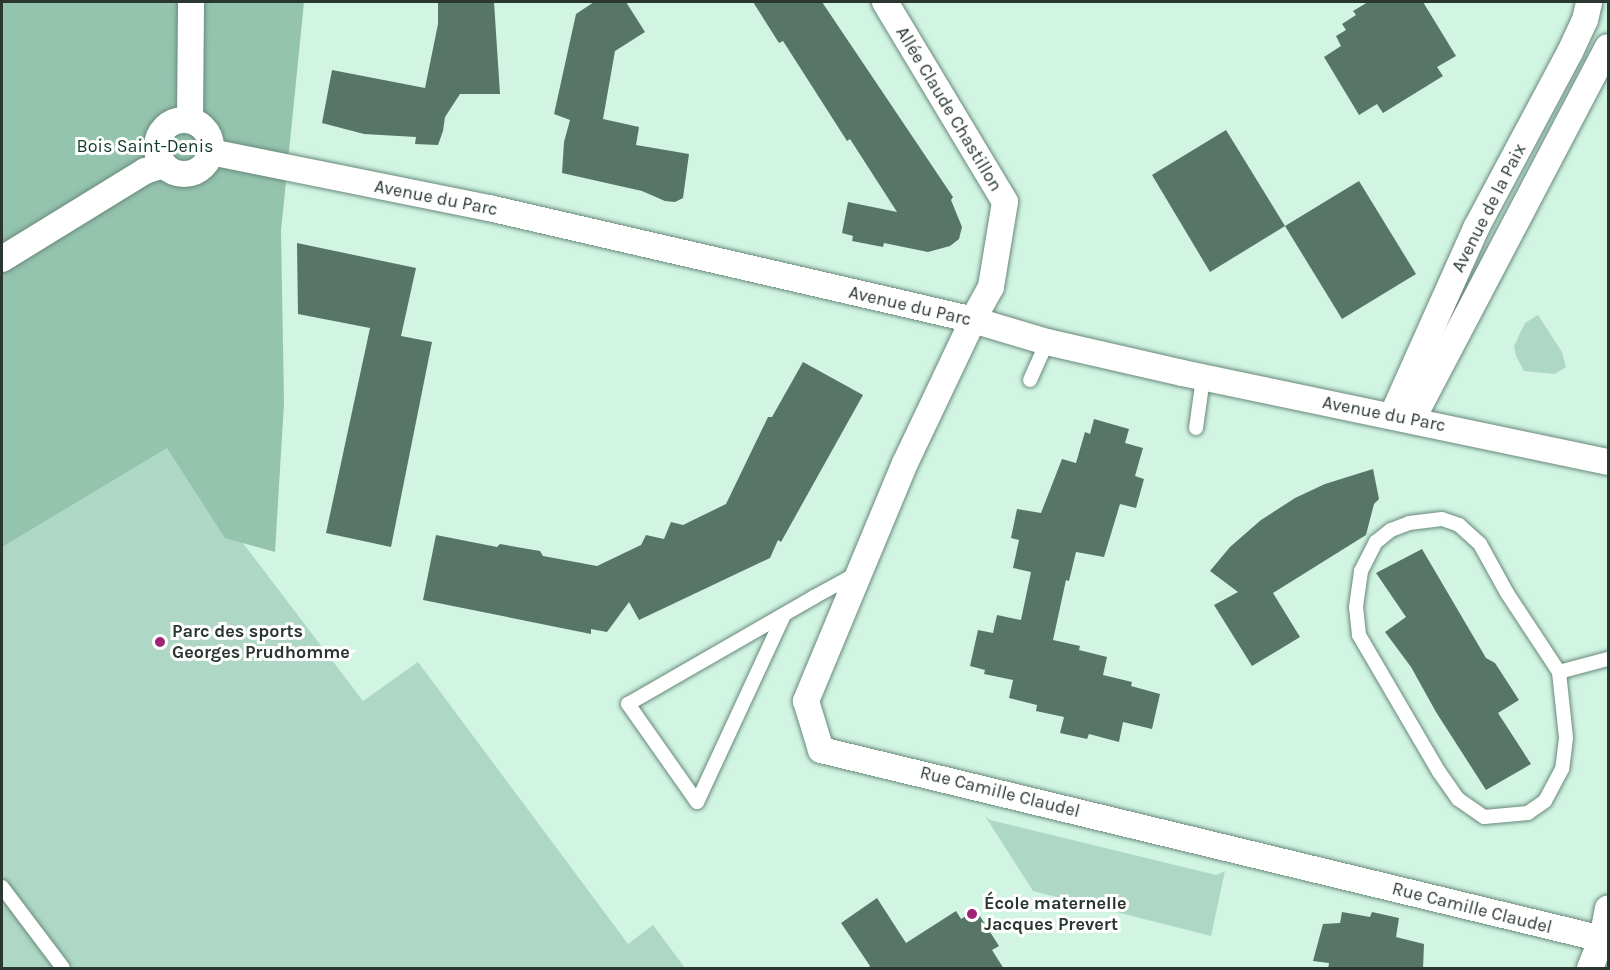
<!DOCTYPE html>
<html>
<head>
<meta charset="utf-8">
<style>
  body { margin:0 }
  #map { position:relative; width:1610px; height:970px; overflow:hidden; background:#d1f4e3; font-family:Karla,sans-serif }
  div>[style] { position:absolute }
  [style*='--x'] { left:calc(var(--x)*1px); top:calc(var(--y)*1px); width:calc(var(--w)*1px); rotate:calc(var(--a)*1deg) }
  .green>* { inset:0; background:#aed8c5 }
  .forest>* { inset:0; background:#94c3ae }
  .building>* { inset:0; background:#577668 }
  .roads { filter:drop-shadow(0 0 2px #69897b) drop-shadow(0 0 2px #69897b) }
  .lane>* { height:14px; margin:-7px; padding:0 7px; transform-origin:7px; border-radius:7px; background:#fff }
  .street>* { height:26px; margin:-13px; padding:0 13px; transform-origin:13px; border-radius:13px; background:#fff }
  .street>.ring { margin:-13px; padding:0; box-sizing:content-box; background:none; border:26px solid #fff; border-radius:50% }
  .dots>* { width:16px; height:16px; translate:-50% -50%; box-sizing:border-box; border:3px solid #fff; border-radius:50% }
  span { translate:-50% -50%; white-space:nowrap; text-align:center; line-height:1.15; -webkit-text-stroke:6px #fff; paint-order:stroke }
  .street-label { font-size:18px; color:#2a3731 }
  .park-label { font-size:18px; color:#123a2b }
  .poi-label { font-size:18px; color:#2a3731; font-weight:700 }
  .left { translate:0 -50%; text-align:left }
  .frame { position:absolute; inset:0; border:3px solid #2a3731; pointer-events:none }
</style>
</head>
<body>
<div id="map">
  <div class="green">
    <div style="clip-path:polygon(1538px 315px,1562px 352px,1566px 367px,1555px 374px,1524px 371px,1516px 356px,1514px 346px,1525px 323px)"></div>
    <div style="clip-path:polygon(2px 316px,157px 430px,363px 701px,418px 662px,628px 944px,653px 925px,685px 968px,2px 968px)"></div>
    <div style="clip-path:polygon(985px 816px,990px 820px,1216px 875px,1225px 871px,1211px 936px,1033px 891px)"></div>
  </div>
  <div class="forest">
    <div style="clip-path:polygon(2px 2px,304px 2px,281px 231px,284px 403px,275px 552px,225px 538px,167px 448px,2px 547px)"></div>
  </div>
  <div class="building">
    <div style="clip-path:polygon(438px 2px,494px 2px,500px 94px,460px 94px,445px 117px,443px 131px,438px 145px,415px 144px,416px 137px,364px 134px,322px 123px,332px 70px,425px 88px,438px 24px)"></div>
    <div style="clip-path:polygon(594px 2px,626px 2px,645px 32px,615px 51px,603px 119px,639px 127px,636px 145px,689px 154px,683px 198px,675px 202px,665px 201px,642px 191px,562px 173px,564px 142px,570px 120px,554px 114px,576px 14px)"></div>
    <div style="clip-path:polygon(753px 2px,822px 2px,953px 197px,951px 200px,962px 227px,959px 239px,950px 246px,928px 252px,884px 243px,883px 247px,852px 241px,853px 236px,842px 233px,848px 202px,897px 212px,850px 139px,847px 141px,783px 41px,779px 43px)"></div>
    <div style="clip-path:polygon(1368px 2px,1423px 2px,1456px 56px,1437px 67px,1443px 76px,1383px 113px,1377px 104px,1359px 115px,1324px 57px,1341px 46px,1336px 36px,1346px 30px,1342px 24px,1356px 15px,1353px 11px)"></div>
    <div style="clip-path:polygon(1226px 130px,1285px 226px,1210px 272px,1152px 175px)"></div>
    <div style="clip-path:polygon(1359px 181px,1416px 274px,1342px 319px,1285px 226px)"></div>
    <div style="clip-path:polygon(297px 243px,416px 268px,401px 336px,432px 342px,391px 547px,326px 533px,370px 328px,298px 314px)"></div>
    <div style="clip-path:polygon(803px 362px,863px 395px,781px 542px,778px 540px,770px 558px,639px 620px,629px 602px,607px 632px,591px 629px,591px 634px,423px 600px,436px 535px,497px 547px,500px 544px,528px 549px,540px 551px,543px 556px,597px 566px,641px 545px,646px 535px,664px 539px,671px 522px,683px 525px,726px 504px,768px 417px,772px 417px)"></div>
    <div style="clip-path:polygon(1094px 419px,1129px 429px,1125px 443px,1143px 448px,1135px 476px,1144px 479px,1136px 508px,1120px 504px,1104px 557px,1076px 552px,1069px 581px,1066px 580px,1053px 640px,1080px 646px,1079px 650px,1107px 657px,1103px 675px,1132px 682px,1131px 686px,1160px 694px,1152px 729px,1123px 722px,1119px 742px,1089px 734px,1087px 739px,1060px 733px,1064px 717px,1036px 711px,1037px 705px,1009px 698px,1013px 680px,984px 674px,985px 670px,970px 666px,978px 630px,993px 633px,997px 615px,1021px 620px,1031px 572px,1013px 568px,1019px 540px,1011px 538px,1017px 509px,1041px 513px,1062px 459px,1076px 463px,1085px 432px,1090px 434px)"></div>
    <div style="clip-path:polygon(1373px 469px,1379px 499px,1374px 504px,1366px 535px,1273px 593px,1300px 637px,1252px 666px,1214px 605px,1238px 592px,1210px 571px,1230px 547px,1261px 520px,1295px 498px,1325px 484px)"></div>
    <div style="clip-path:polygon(1422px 549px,1486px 658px,1495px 663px,1519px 700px,1498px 713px,1531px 764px,1486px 790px,1436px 712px,1411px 667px,1385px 632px,1406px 617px,1376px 573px)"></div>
    <div style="clip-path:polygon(877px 898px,906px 943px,956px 911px,961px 919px,976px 910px,999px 946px,992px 950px,1004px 969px,867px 969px,870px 966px,841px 923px)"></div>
    <div style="clip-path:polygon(1342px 912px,1370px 917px,1372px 912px,1399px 918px,1396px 937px,1424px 944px,1423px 969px,1328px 969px,1329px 963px,1313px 961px,1323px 924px,1340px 923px)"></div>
  </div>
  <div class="roads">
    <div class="lane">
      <div style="--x:1030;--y:380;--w:42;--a:-65.9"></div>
      <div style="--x:1196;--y:428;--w:50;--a:-82"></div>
      <div style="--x:1442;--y:519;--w:18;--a:19"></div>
      <div style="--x:1459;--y:525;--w:28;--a:42"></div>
      <div style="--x:1480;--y:544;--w:56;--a:61.1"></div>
      <div style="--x:1507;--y:593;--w:95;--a:56.6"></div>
      <div style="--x:1559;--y:672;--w:66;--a:83.9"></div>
      <div style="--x:1566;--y:738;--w:31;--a:97"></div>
      <div style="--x:1562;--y:769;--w:36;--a:118"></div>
      <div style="--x:1545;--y:801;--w:21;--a:145"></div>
      <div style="--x:1528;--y:813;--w:44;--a:174.8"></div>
      <div style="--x:1484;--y:817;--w:32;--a:-145"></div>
      <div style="--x:1458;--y:799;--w:33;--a:-125"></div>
      <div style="--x:1439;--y:772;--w:159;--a:-120.3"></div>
      <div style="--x:1359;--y:635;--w:28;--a:-96"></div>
      <div style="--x:1356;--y:607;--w:36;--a:-82"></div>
      <div style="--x:1361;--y:571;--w:33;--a:-63"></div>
      <div style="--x:1376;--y:542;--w:19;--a:-39"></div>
      <div style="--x:1391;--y:530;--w:19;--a:-21"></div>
      <div style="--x:1409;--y:523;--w:33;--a:-7"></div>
      <div style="--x:784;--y:615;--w:206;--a:114.9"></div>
      <div style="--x:697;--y:802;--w:120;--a:-125.1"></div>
      <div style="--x:628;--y:704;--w:215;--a:-29.9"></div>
      <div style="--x:814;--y:597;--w:50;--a:-28.6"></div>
      <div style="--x:1559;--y:672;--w:51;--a:-14.9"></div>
      <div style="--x:2;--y:887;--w:101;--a:53"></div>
    </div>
    <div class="street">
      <div style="--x:885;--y:2;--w:233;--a:59"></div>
      <div style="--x:1005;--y:202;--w:86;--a:99.4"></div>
      <div style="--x:991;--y:287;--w:38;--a:119"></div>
      <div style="--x:973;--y:320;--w:158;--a:115.4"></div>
      <div style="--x:905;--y:463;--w:258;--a:112.6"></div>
      <div style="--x:806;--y:701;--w:51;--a:73"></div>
      <div style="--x:821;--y:750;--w:804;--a:13.6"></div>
      <div class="ring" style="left:157px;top:120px;width:28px;height:28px"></div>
      <div style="--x:190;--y:120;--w:118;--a:-89.5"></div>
      <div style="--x:211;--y:152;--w:284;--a:11.4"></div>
      <div style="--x:489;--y:208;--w:497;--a:13"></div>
      <div style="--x:973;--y:320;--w:77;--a:16.6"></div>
      <div style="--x:1047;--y:342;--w:139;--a:12.9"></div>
      <div style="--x:1182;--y:373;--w:435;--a:11.8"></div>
      <div style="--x:2;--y:259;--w:168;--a:-31.6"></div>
      <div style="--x:145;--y:171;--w:20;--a:-18"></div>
      <div style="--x:1392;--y:416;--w:206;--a:-65.9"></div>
      <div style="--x:1476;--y:228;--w:200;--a:-61.9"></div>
      <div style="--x:1570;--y:52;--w:35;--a:-65"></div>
      <div style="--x:1585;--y:20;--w:18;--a:-77"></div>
      <div style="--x:1412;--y:420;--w:421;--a:-62.3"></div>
      <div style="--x:1590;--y:968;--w:31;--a:-68"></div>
      <div style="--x:1602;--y:939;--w:31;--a:-79"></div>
    </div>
  </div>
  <div class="dots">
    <div style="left:160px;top:642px;background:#a12377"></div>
    <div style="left:972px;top:914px;background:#a12377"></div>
  </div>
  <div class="street-label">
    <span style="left:949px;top:109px;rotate:59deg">Allée Claude Chastillon</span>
    <span style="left:436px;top:198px;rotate:11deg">Avenue du Parc</span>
    <span style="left:1489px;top:208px;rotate:-63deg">Avenue de la Paix</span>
    <span style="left:910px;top:306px;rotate:13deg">Avenue du Parc</span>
    <span style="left:1384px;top:414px;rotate:11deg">Avenue du Parc</span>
    <span style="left:1000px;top:792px;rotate:14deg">Rue Camille Claudel</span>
    <span style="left:1472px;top:908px;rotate:14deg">Rue Camille Claudel</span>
  </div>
  <div class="park-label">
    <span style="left:145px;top:146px">Bois Saint-Denis</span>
  </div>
  <div class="poi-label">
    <span class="left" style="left:172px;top:642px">Parc des sports<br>Georges Prudhomme</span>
    <span class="left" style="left:984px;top:914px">École maternelle<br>Jacques Prevert</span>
  </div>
  <div class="frame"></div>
</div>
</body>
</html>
